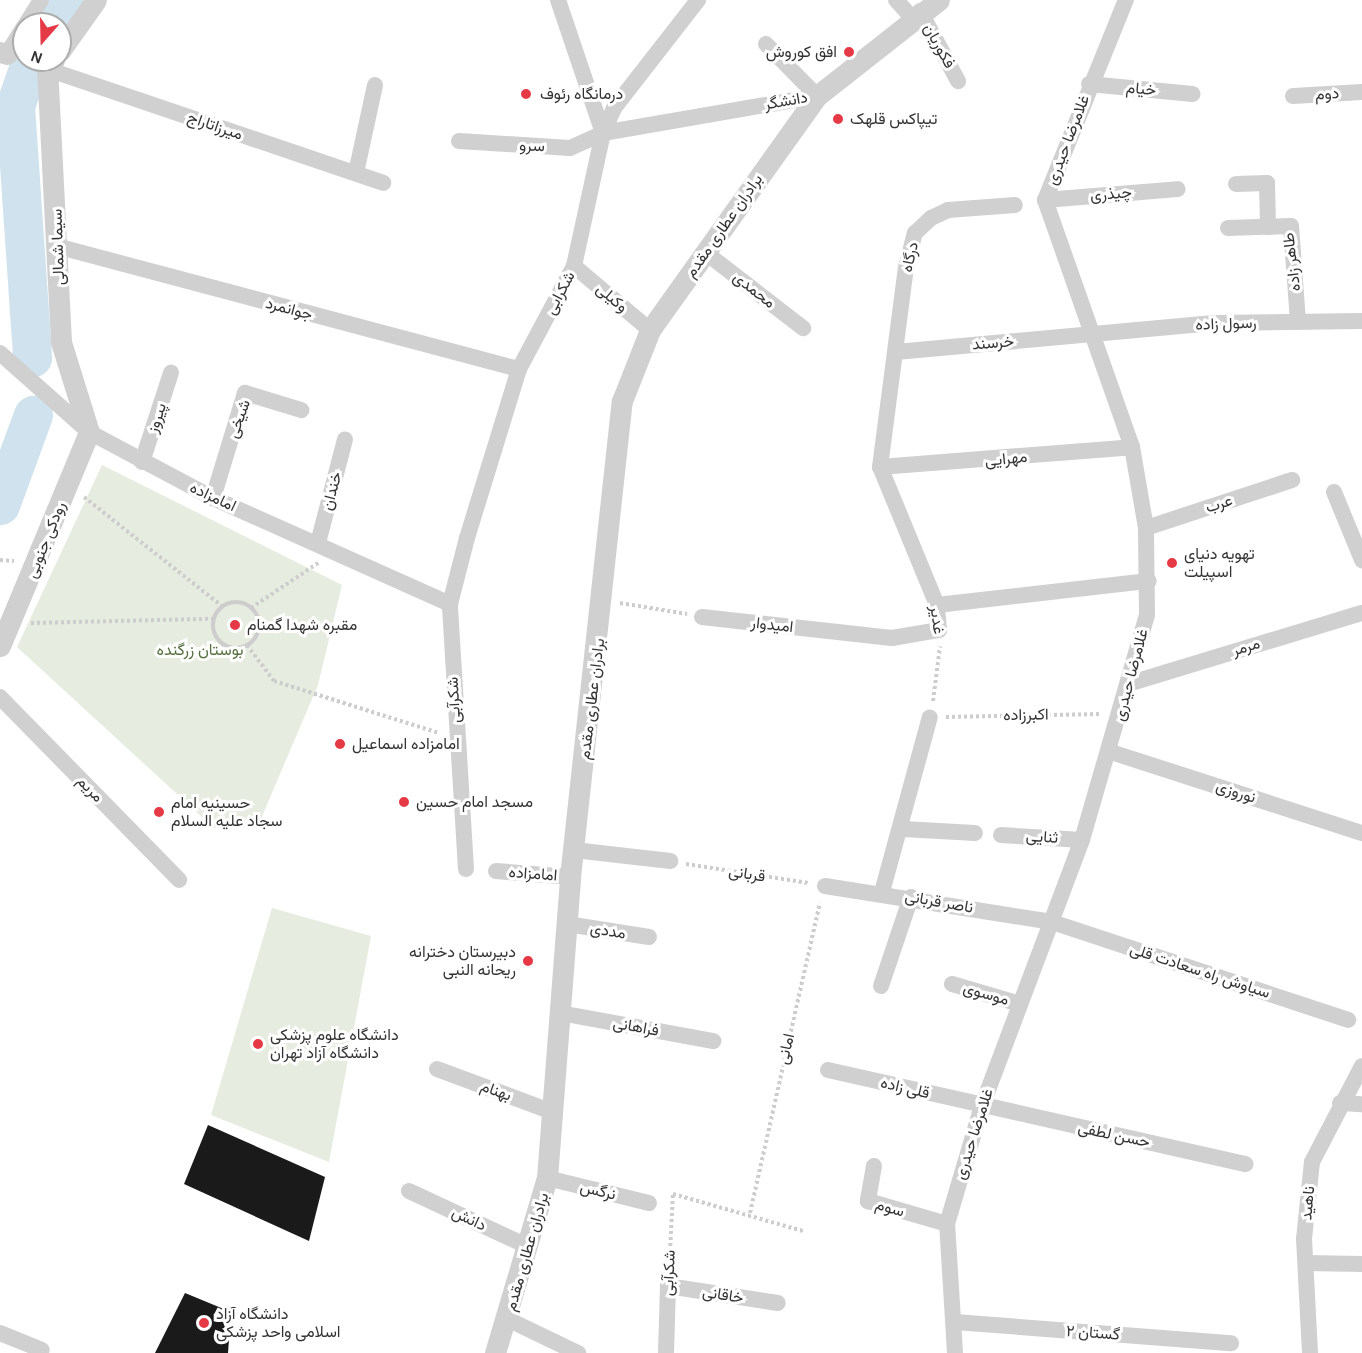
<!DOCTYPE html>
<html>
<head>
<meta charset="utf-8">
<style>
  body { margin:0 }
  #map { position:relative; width:1362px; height:1353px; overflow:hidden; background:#fff; font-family:Karla,Vazirmatn,sans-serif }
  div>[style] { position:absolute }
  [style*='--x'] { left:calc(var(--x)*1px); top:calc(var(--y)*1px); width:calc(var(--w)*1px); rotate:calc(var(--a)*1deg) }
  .green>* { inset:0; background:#e6ecdf }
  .river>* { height:39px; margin:-19.5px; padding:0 19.5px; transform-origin:19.5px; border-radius:19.5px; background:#cfe2ee }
  .building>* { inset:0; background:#1a1a1a }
  .path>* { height:4px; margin-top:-2px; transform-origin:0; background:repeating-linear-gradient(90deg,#cdcdcd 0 3px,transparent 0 6px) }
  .path>.ring { margin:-2px; padding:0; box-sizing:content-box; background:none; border:4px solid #cdcdcd; border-radius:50% }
  .minor>* { height:16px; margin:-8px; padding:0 8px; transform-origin:8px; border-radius:8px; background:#d0d0d0 }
  .tertiary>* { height:21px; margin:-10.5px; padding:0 10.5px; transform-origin:10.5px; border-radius:10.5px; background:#d0d0d0 }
  .dots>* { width:16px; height:16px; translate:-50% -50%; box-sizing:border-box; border:3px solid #fff; border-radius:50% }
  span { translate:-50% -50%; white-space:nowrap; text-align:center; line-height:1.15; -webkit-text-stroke:6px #fff; paint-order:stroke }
  .street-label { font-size:16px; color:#333 }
  .poi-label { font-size:16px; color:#333 }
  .right { translate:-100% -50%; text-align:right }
  .left { translate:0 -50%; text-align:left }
  .park-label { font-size:16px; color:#56703f }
  .north { position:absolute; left:12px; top:12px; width:60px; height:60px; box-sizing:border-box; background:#fff; border:2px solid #adadad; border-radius:50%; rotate:200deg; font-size:16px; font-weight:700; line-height:24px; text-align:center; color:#333 }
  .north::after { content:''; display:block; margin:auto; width:21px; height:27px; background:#e63946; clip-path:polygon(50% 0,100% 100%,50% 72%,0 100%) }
</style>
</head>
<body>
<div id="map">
  <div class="green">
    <div style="clip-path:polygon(102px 465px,342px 585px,318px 685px,257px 828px,214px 828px,17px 647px)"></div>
    <div style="clip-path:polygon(272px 908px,371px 936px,329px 1162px,211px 1115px)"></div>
  </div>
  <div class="river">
    <div style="--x:51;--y:24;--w:27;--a:-62"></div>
    <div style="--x:31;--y:60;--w:49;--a:109.2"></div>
    <div style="--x:15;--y:106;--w:252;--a:86.1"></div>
    <div style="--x:0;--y:505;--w:96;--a:-69.9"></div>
  </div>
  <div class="building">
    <div style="clip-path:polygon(208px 1125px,325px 1177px,309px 1241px,184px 1184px)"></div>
    <div style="clip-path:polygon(185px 1293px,231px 1312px,228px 1353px,155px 1353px)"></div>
  </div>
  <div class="path">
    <div style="--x:84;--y:497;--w:176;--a:38.3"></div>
    <div style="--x:0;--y:560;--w:14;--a:4"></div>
    <div class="ring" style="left:213px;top:602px;width:42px;height:42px"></div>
    <div style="--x:620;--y:603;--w:68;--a:9.3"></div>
    <div style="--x:251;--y:608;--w:81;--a:-33.9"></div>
    <div style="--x:31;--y:623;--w:182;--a:-1.3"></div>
    <div style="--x:247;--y:645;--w:45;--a:53.1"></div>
    <div style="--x:274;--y:681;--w:173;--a:17.5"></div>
    <div style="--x:933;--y:701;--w:55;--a:-82.7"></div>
    <div style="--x:946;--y:717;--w:154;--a:-1.1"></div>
    <div style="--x:686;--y:864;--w:124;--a:8.8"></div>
    <div style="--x:750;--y:1213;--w:318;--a:-77.3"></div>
    <div style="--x:669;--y:1270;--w:76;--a:-87"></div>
    <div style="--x:673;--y:1194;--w:135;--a:15.9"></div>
  </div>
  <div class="minor">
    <div style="--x:558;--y:0;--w:140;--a:71.3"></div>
    <div style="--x:896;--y:0;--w:24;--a:48"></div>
    <div style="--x:920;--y:11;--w:80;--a:61.5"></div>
    <div style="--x:26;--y:24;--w:28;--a:-58"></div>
    <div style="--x:766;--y:44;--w:73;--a:45.6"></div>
    <div style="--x:7;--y:54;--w:32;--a:-58"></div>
    <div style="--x:47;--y:69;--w:355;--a:18.7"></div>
    <div style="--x:1089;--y:84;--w:104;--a:5.5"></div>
    <div style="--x:1293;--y:96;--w:69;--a:-3.3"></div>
    <div style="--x:459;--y:141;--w:111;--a:3.6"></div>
    <div style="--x:570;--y:148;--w:36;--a:-24"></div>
    <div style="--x:603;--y:133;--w:217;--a:-9.8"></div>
    <div style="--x:356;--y:173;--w:90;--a:-77.8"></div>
    <div style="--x:1236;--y:184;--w:31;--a:-2"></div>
    <div style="--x:1267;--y:183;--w:44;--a:88.7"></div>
    <div style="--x:1045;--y:200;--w:133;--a:-4.7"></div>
    <div style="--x:1228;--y:228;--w:63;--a:-1.8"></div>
    <div style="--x:1291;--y:226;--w:96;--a:85.8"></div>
    <div style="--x:60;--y:247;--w:475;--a:14.9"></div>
    <div style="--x:706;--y:253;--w:123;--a:37.7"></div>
    <div style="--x:574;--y:266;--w:99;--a:40.1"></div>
    <div style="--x:896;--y:352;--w:319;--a:-5.2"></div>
    <div style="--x:1214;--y:323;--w:148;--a:-0.8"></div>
    <div style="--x:0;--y:353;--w:119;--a:41.6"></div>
    <div style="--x:89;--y:432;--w:140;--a:28"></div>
    <div style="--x:213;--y:498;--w:260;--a:24.1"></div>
    <div style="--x:142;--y:462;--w:94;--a:-72"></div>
    <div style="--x:880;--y:467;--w:253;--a:-4.5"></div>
    <div style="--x:1334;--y:492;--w:74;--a:67.6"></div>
    <div style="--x:213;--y:498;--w:110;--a:-73.1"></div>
    <div style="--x:245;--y:393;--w:59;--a:16.9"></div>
    <div style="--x:1146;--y:528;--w:154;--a:-18.2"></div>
    <div style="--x:318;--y:543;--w:107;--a:-75.4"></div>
    <div style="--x:937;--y:605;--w:213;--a:-6.5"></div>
    <div style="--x:702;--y:617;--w:191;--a:6.3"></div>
    <div style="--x:892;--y:638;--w:48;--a:-9.7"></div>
    <div style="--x:939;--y:630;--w:25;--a:-95"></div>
    <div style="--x:937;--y:605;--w:149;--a:-112.4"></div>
    <div style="--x:880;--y:467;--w:201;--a:-82.6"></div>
    <div style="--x:906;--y:268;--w:36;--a:-76"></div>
    <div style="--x:915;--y:233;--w:22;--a:-43"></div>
    <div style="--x:931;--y:218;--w:19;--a:-25"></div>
    <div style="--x:948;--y:210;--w:67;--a:-4.3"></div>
    <div style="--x:1131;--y:683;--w:241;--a:-16.9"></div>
    <div style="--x:0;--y:697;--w:256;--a:45.6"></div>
    <div style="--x:1111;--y:752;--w:264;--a:17.9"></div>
    <div style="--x:903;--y:829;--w:72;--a:3.2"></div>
    <div style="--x:1001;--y:835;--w:81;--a:3.5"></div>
    <div style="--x:574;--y:850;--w:97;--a:6.5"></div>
    <div style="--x:466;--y:869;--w:265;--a:-93.5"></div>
    <div style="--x:450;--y:604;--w:68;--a:-75.6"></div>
    <div style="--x:467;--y:538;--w:177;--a:-72.9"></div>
    <div style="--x:519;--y:369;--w:117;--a:-61.9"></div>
    <div style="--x:574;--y:266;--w:136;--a:-77.7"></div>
    <div style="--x:603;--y:133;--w:27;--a:-66"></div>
    <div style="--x:614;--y:108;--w:137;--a:-52.1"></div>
    <div style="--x:496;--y:871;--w:74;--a:4.6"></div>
    <div style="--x:825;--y:886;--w:230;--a:9"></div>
    <div style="--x:1052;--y:922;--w:312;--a:18.3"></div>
    <div style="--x:882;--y:892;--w:181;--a:-74.7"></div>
    <div style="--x:567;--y:924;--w:83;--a:9"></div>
    <div style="--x:952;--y:984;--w:71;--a:16.4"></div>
    <div style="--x:881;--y:986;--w:94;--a:-71.4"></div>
    <div style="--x:560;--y:1013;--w:156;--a:10.4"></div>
    <div style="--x:437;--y:1069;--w:126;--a:20.4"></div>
    <div style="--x:828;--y:1070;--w:428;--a:12.7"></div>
    <div style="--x:1340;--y:1103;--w:22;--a:3"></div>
    <div style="--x:874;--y:1166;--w:36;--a:100"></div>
    <div style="--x:868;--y:1201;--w:82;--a:16.2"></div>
    <div style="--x:547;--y:1178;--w:105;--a:13.8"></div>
    <div style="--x:409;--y:1191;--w:132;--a:25"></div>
    <div style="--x:1307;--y:1263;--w:55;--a:1"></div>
    <div style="--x:507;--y:1319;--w:79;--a:25.6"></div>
    <div style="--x:955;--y:1322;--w:277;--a:4.4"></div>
    <div style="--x:0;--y:1333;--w:45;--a:22"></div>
    <div style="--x:666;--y:1353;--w:67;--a:-88.3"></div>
    <div style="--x:668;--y:1286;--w:111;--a:8.8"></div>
    <div style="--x:955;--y:1353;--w:129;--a:-93.5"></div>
    <div style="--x:947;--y:1224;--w:123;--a:-73.5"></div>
    <div style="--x:982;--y:1106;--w:284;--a:-69.4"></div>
    <div style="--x:1082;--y:840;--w:234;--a:-73.9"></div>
    <div style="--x:1147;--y:615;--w:87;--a:-90.7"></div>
    <div style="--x:1146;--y:528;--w:82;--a:-99.8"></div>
    <div style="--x:1132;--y:447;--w:262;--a:-109.4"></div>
    <div style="--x:1045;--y:200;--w:216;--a:-68"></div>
    <div style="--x:1310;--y:1353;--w:114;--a:-93"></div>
    <div style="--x:1304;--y:1239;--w:77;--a:-84.1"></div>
    <div style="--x:1312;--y:1162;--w:108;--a:-62.5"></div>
  </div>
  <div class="tertiary">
    <div style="--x:60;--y:51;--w:62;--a:-54.8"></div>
    <div style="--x:0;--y:52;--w:7;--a:16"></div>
    <div style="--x:0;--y:646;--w:232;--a:-67.4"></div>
    <div style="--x:89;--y:432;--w:94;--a:-107.3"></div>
    <div style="--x:61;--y:342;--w:273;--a:-92.9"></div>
    <div style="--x:47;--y:69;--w:11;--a:-52"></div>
    <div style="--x:495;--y:1353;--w:183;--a:-73.5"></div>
    <div style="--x:547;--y:1178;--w:302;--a:-85.6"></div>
    <div style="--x:570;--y:877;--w:479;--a:-83.8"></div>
    <div style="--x:622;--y:401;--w:76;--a:-68.5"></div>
    <div style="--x:650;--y:330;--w:287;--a:-54.5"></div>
    <div style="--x:817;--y:96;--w:155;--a:-38.2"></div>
  </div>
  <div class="dots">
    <div style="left:849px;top:52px;background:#e63946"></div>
    <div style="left:526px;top:94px;background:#e63946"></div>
    <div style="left:838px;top:119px;background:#e63946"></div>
    <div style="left:1172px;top:563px;background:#e63946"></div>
    <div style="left:235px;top:625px;background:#e63946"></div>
    <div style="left:340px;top:744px;background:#e63946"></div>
    <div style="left:404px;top:802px;background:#e63946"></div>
    <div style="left:159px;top:812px;background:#e63946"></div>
    <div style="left:528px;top:961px;background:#e63946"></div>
    <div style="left:258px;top:1044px;background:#e63946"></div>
    <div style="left:204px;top:1323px;background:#e63946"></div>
  </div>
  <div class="street-label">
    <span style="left:939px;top:46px;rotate:61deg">فکوریان</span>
    <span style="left:1141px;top:89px;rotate:5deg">خیام</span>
    <span style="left:1327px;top:94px;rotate:-3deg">دوم</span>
    <span style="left:786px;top:101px;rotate:-10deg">دانشگر</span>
    <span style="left:215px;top:126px;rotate:19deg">میرزاتاراج</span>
    <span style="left:1068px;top:140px;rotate:-69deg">غلامرضا حیدری</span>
    <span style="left:532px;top:146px;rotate:3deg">سرو</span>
    <span style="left:1111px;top:194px;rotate:-5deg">چیذری</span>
    <span style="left:724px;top:226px;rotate:-55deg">برادران عطاری مقدم</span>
    <span style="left:58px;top:247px;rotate:-92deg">سیما شمالی</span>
    <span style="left:910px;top:257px;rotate:-77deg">درگاه</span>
    <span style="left:1292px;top:262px;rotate:-97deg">طاهر زاده</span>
    <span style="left:754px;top:290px;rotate:38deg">محمدی</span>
    <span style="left:560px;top:293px;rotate:-62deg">شکرابی</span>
    <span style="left:612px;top:298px;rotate:40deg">وکیلی</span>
    <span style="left:289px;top:309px;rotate:15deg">جوانمرد</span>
    <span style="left:1226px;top:324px;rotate:-2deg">رسول زاده</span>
    <span style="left:993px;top:343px;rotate:-5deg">خرسند</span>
    <span style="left:157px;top:418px;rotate:-72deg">پیروز</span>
    <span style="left:239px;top:419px;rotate:-70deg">شیخی</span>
    <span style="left:1006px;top:459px;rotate:-6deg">مهرایی</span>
    <span style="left:332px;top:491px;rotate:-75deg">خندان</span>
    <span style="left:213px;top:497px;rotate:25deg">امامزاده</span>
    <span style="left:1219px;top:504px;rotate:-18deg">عرب</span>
    <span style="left:46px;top:540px;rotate:-68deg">رودکی جنوبی</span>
    <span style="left:937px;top:620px;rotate:83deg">غدیر</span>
    <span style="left:772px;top:625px;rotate:6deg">امیدوار</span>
    <span style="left:1246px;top:647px;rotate:-17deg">مرمر</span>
    <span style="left:1131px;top:675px;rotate:-75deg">غلامرضا حیدری</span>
    <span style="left:592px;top:699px;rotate:-83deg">برادران عطاری مقدم</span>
    <span style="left:454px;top:700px;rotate:-93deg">شکرآبی</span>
    <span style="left:1026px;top:715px;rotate:-1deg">اکبرزاده</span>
    <span style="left:90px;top:789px;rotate:45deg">مریم</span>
    <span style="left:1236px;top:792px;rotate:18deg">نوروزی</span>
    <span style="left:1042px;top:837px;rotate:4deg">ثنایی</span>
    <span style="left:533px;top:874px;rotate:4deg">امامزاده</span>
    <span style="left:747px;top:874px;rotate:9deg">قربانی</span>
    <span style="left:939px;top:902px;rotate:10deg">ناصر قربانی</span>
    <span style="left:608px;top:931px;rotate:9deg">مددی</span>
    <span style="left:1200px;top:971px;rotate:18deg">سیاوش راه سعادت قلی</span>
    <span style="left:986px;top:994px;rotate:16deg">موسوی</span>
    <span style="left:636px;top:1027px;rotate:10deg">فراهانی</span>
    <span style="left:786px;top:1049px;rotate:-77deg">امانی</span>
    <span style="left:905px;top:1088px;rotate:13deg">قلی زاده</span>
    <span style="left:496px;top:1091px;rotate:20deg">بهنام</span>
    <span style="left:974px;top:1134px;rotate:-72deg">غلامرضا حیدری</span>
    <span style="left:1114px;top:1135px;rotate:12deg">حسن لطفی</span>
    <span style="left:598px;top:1191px;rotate:13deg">نرگس</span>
    <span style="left:1308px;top:1203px;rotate:-85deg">ناهید</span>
    <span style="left:890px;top:1208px;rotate:16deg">سوم</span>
    <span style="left:469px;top:1219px;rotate:25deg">دانش</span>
    <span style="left:527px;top:1252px;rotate:-74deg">برادران عطاری مقدم</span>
    <span style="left:669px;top:1273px;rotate:-87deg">شکرآبی</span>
    <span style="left:723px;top:1295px;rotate:9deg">خاقانی</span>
    <span style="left:1093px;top:1333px;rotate:4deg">گستان ۲</span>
  </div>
  <div class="poi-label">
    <span class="right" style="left:837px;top:52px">افق کوروش</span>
    <span class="left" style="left:540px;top:94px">درمانگاه رئوف</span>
    <span class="left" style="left:850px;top:119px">تیپاکس قلهک</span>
    <span class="left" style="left:1184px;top:563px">تهویه دنیای<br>اسپیلت</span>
    <span class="left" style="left:247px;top:625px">مقبره شهدا گمنام</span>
    <span class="left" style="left:352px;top:744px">امامزاده اسماعیل</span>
    <span class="left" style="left:416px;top:802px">مسجد امام حسین</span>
    <span class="left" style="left:171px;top:812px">حسینیه امام<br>سجاد علیه السلام</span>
    <span class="right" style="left:516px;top:961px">دبیرستان دخترانه<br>ریحانه النبی</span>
    <span class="left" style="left:270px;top:1044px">دانشگاه علوم پزشکی<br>دانشگاه آزاد تهران</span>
    <span class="left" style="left:216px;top:1323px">دانشگاه آزاد<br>اسلامی واحد پزشکی</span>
  </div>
  <div class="park-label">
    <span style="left:200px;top:650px">بوستان زرگنده</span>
  </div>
  <div class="north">N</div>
</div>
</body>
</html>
